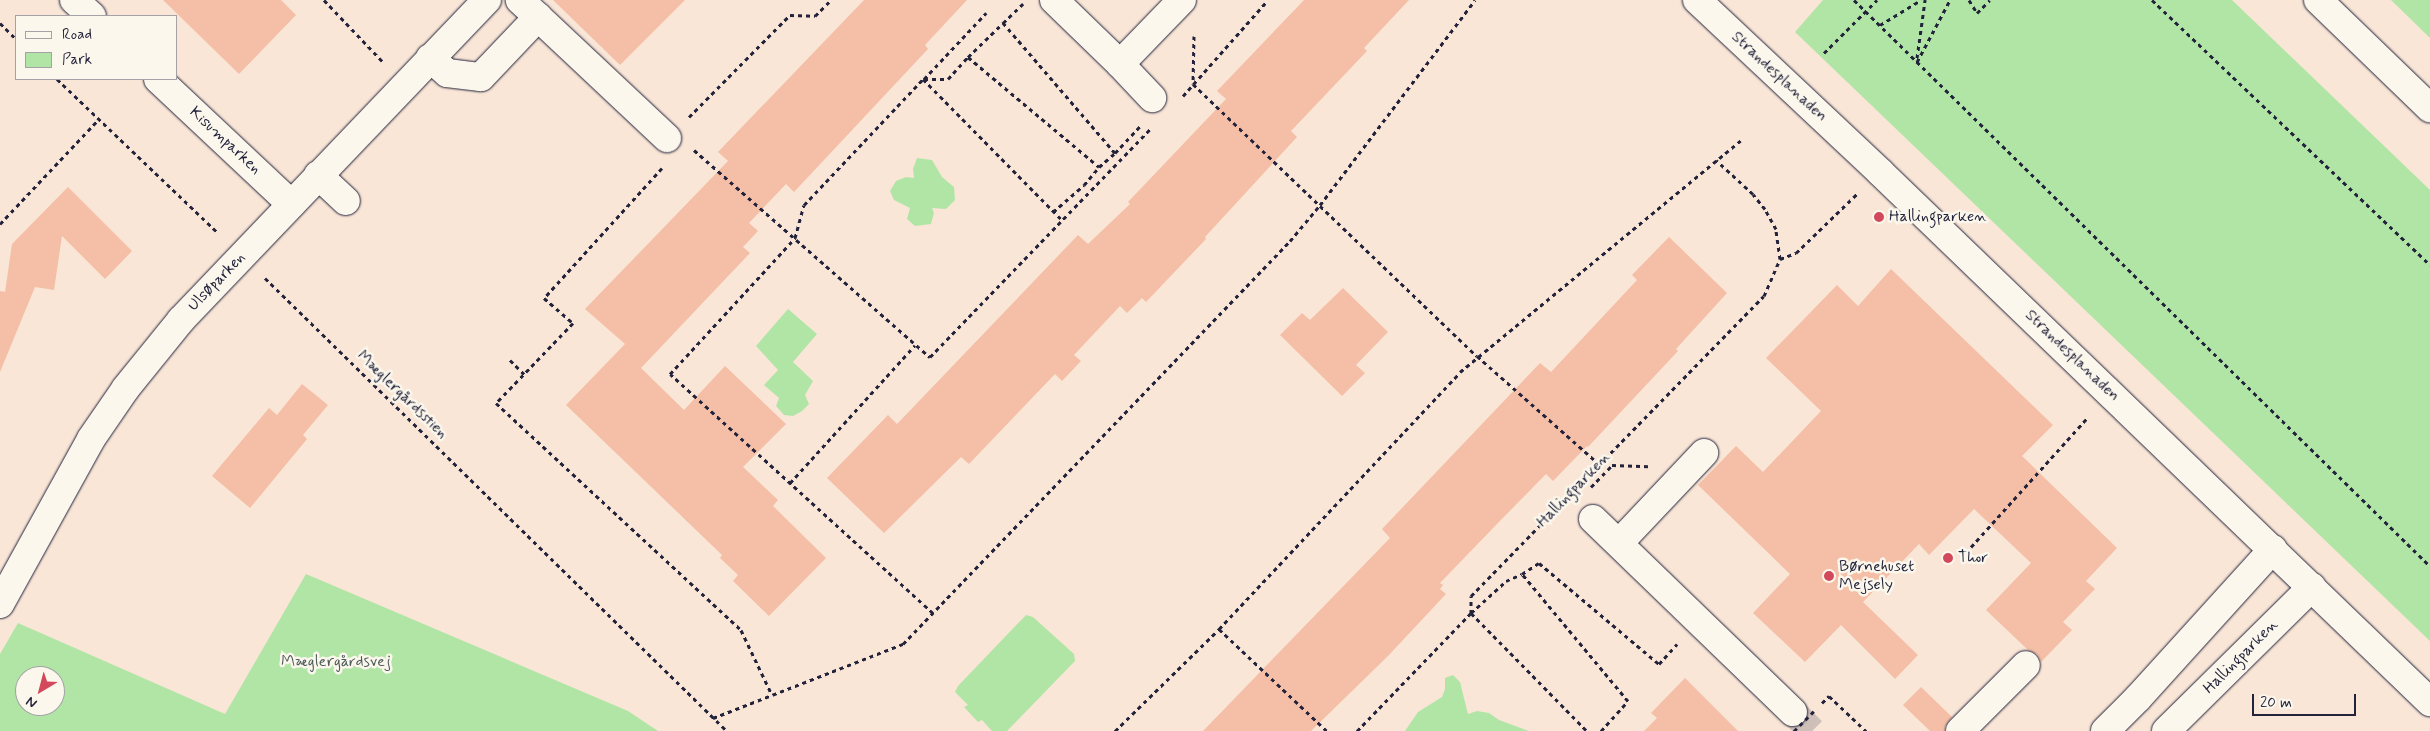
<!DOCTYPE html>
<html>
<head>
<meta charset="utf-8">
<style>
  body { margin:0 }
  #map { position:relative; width:2430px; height:731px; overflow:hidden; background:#f9e6d7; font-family:Mynerve,sans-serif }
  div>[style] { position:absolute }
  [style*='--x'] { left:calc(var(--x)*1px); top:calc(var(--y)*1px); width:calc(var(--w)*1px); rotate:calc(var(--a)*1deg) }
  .green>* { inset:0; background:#b1e5a6 }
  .building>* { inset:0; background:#f4bfa6 }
  .minor-tunnel>* { height:28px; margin-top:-14px; transform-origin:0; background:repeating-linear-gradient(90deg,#cebfb8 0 28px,transparent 0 42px) }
  .path>* { height:3px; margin-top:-1.5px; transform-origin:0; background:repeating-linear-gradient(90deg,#22223b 0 4px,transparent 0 8px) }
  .roads { filter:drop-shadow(0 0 1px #22223b) drop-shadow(0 0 1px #22223b) }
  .minor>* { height:28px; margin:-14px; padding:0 14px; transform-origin:14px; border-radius:14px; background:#fbf7ec }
  .path-bridge>* { height:3px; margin-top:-1.5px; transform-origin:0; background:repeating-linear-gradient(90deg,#22223b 0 4px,transparent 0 8px) }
  .dots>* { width:14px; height:14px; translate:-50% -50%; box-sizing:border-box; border:2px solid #fbf7ec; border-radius:50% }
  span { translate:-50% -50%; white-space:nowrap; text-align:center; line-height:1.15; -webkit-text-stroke:5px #fbf7ec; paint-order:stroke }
  .street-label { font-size:16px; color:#22223b }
  .poi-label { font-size:16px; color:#22223b }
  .left { translate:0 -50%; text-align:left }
  .park-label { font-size:16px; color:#4d5c5b }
  .legend { position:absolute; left:15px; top:15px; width:162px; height:65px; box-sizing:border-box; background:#fbf7ec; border:1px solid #a4a2a5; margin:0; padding:6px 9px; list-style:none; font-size:15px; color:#22223b }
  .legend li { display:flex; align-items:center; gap:10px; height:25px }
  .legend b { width:25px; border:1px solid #a4a2a5 }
  .north { position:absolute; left:15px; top:666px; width:50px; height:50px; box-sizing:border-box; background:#fbf7ec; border:1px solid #a4a2a5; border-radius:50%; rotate:217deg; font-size:14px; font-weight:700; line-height:20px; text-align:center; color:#22223b }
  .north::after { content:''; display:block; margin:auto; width:18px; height:22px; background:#d1495b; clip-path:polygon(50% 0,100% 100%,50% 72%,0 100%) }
  .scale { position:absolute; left:2252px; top:694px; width:104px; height:22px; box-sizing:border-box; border:2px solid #22223b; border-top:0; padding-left:6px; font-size:15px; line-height:18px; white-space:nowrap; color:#22223b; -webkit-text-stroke:4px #fbf7ec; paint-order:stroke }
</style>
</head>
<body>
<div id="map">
  <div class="green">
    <div style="clip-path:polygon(1823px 0,2232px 0,2430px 190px,2430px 641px,1795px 32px)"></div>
    <div style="clip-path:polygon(2391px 0,2430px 0,2430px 38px)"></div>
    <div style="clip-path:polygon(917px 158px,932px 160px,942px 177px,954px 187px,955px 200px,946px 209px,932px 208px,934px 213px,931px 224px,915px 226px,907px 219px,910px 208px,894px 200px,890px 191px,896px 181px,906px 177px,914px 178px,913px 169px)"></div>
    <div style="clip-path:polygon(788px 309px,817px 334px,793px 362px,813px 381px,805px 395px,809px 404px,802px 411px,793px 416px,784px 415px,776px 406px,779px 398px,764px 385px,778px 370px,756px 346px)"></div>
    <div style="clip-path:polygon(evenodd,306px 574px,628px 711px,658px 731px,0 731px,0 654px,18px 623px,225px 714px,306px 574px,25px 676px,55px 676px,55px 706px,25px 706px,25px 676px)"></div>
    <div style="clip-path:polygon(1026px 615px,1033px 617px,1074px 654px,1075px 661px,1007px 731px,992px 731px,982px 720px,978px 722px,964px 707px,968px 705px,955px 692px,958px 686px)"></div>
    <div style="clip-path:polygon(1453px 675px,1460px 682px,1468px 714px,1477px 711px,1489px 713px,1499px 720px,1529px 731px,1405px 731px,1418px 712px,1442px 697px,1445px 689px,1445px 678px)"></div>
  </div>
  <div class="building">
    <div style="clip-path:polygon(163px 0,281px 0,296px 15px,239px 74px)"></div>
    <div style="clip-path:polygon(553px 0,685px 0,620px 65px)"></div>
    <div style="clip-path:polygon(864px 0,967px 0,925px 45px,928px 49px,794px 192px,786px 184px,749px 223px,758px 231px,743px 247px,750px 253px,641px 368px,684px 410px,725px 366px,786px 424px,743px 467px,778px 500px,773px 506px,826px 558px,769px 616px,733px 581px,738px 575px,720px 558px,722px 555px,566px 405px,625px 344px,585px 309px,728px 161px,718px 152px)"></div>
    <div style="clip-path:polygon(1304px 0,1409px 0,1364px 48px,1367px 51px,1291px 131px,1297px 137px,1205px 237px,1206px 239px,1146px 302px,1142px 298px,1127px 313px,1120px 306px,1074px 355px,1081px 361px,1062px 381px,1055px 374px,969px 464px,961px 457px,884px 533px,827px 478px,888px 415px,897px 424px,1078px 235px,1088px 244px,1130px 204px,1128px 202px,1226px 99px,1217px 91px)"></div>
    <div style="clip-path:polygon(68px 187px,132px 251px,105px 279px,62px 236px,54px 290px,35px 287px,0 372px,0 291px,5px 292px,12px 244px)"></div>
    <div style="clip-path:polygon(1669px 237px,1727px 293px,1676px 349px,1678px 351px,1588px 447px,1587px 446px,1553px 481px,1546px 474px,1496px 525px,1440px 583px,1443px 585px,1440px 589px,1446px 594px,1388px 656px,1311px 731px,1203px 731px,1390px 538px,1382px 529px,1540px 363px,1551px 372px,1637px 280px,1632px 275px)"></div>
    <div style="clip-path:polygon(1891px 269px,2053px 425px,2022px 456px,2117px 548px,2086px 581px,2095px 589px,2063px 622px,2072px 630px,2041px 662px,2037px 654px,2028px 650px,1986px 610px,2031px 563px,1974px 509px,1929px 555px,1919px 544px,1863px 602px,1918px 655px,1895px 679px,1841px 625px,1805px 662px,1753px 613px,1790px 574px,1698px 485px,1736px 446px,1763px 472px,1821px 411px,1766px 358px,1837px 285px,1858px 306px)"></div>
    <div style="clip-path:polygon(1343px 288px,1388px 332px,1356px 365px,1365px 373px,1342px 396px,1280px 335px,1302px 313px,1310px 320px)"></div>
    <div style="clip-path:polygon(302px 384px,328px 405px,303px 435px,307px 439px,250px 508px,212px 476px,269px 408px,277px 415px)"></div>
    <div style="clip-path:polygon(1685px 678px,1738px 731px,1644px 731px,1657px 718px,1651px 713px)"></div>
    <div style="clip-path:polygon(1921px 687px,1952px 717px,1945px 726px,1945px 731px,1930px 731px,1903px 705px)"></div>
  </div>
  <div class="minor-tunnel">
    <div style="--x:1793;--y:712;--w:27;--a:45"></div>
  </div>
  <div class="path">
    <div style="--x:324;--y:0;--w:87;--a:46.4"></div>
    <div style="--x:1854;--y:0;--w:808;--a:44.5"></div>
    <div style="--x:1969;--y:0;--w:15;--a:58"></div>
    <div style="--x:1977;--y:13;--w:18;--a:-45"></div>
    <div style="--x:2152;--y:0;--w:384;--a:43.6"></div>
    <div style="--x:0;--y:23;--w:23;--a:45"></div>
    <div style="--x:1880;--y:25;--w:48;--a:-31.4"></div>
    <div style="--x:1194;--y:36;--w:48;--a:91.2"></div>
    <div style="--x:1193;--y:84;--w:393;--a:43.8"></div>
    <div style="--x:1477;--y:356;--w:163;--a:41.5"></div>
    <div style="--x:1824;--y:53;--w:75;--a:-45"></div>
    <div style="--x:968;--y:57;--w:49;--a:-44.2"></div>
    <div style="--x:1917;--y:58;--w:59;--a:-82.1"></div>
    <div style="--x:1917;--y:62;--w:70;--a:-62"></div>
    <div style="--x:57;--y:79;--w:224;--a:43.7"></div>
    <div style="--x:924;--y:79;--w:24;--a:0"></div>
    <div style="--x:948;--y:79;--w:30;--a:-48"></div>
    <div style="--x:968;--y:57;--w:171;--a:40"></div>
    <div style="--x:1099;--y:167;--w:21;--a:-41"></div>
    <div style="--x:1115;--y:153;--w:172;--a:-130.7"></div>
    <div style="--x:1003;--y:23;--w:28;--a:-44"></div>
    <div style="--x:924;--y:79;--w:91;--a:-46.8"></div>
    <div style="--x:1183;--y:96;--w:128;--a:-48.5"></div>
    <div style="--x:689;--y:117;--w:144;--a:-45.3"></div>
    <div style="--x:790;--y:15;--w:25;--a:2"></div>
    <div style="--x:815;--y:16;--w:23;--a:-45"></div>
    <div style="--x:694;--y:150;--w:314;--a:41.3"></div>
    <div style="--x:930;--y:357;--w:317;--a:-46"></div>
    <div style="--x:1115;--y:153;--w:37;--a:-47"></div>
    <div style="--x:662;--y:168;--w:176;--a:132.2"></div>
    <div style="--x:544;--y:298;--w:38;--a:41"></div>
    <div style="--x:573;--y:323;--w:111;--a:133.9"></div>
    <div style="--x:496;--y:403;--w:334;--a:42.8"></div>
    <div style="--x:741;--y:630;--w:72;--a:64.5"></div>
    <div style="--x:1053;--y:212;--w:41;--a:-41.1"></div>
    <div style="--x:1084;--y:185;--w:23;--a:-50"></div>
    <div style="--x:0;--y:224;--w:144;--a:-46.7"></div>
    <div style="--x:1780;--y:259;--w:17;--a:-21"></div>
    <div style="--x:1796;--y:253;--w:86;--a:-44.1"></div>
    <div style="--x:265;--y:278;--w:647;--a:44.44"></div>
    <div style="--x:510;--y:360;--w:20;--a:45"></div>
    <div style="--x:790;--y:483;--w:186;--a:-47.8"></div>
    <div style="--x:1591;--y:487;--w:30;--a:-46"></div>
    <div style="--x:1612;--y:465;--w:36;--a:2"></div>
    <div style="--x:1971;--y:547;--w:175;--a:-48"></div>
    <div style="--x:933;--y:613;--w:355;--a:-137.7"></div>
    <div style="--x:670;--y:374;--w:185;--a:-47.4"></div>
    <div style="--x:795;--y:238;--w:34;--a:-75"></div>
    <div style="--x:804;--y:205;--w:173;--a:-46.6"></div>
    <div style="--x:923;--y:79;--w:198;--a:45.4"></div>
    <div style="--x:1471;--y:613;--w:17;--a:-90"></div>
    <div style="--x:1471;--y:596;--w:419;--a:-45.7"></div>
    <div style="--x:1764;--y:296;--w:40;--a:-66.6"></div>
    <div style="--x:1780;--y:259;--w:30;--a:-98"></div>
    <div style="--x:1776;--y:229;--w:23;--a:-119"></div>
    <div style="--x:1765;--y:209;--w:19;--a:-129"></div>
    <div style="--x:1753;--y:194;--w:50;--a:-137.4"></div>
    <div style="--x:1471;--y:613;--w:47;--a:-42.4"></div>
    <div style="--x:1506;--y:581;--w:17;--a:-24"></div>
    <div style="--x:1219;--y:629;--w:149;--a:43.4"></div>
    <div style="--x:1822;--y:703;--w:10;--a:-45"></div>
    <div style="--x:1829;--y:696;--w:51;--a:43.4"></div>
    <div style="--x:713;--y:718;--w:204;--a:-21.3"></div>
    <div style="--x:903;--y:644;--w:559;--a:-46.16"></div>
    <div style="--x:1290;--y:241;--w:47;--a:-50.2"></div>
    <div style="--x:1320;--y:205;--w:257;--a:-52.9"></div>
    <div style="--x:1115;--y:731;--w:146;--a:-44.4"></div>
    <div style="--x:1219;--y:629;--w:352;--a:-46.8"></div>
    <div style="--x:1460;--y:372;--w:364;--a:-39.5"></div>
    <div style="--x:1357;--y:731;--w:164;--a:-46"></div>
    <div style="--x:1471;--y:613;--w:165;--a:45.5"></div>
    <div style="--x:1601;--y:731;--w:40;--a:-48"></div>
    <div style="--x:1628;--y:701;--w:165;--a:-129.8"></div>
    <div style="--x:1522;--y:574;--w:20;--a:-33"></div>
    <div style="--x:1539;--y:563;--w:157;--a:40.1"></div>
    <div style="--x:1659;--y:664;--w:27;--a:-48"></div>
  </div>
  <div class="roads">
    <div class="minor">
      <div style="--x:74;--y:0;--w:24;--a:42"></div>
      <div style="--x:1054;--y:0;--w:92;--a:44.1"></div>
      <div style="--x:1120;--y:64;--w:89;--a:-45.9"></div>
      <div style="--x:1697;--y:0;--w:251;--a:43.2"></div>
      <div style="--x:1880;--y:172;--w:764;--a:43.94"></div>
      <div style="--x:2318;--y:0;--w:156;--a:44"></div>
      <div style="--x:538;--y:17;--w:177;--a:43.2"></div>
      <div style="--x:430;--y:58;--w:23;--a:41"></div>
      <div style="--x:447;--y:73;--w:34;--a:7"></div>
      <div style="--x:481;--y:77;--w:83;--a:-46.5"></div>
      <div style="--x:538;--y:17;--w:25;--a:-137"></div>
      <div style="--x:1120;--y:64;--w:47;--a:46.7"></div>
      <div style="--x:158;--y:79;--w:183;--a:43.2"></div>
      <div style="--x:318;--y:175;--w:38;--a:43"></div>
      <div style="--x:1593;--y:519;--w:278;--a:44"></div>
      <div style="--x:1619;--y:543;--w:124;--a:-46.6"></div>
      <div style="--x:0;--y:604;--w:188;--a:-61.1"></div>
      <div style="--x:91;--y:439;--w:62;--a:-55.5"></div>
      <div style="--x:126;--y:388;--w:87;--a:-51"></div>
      <div style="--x:181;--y:320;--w:443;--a:-46.3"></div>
      <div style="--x:1960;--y:731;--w:93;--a:-45"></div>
      <div style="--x:2105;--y:731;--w:47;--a:-45"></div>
      <div style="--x:2138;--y:698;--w:201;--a:-47.8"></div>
      <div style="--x:2166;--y:731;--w:205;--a:-44.6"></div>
    </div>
  </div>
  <div class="path-bridge">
    <div style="--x:1794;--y:731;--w:31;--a:-45"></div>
  </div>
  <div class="dots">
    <div style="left:1879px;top:217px;background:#d1495b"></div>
    <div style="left:1948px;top:558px;background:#d1495b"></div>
    <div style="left:1829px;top:576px;background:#d1495b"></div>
  </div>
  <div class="street-label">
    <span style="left:1779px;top:77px;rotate:43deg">Strandesplanaden</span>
    <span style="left:225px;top:141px;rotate:43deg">Kisumparken</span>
    <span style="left:217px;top:282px;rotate:-46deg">Ulsøparken</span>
    <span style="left:2072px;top:356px;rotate:44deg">Strandesplanaden</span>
    <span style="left:402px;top:395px;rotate:44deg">Mæglergårdsstien</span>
    <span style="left:1574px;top:490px;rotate:-46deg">Hallingparken</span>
    <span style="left:2241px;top:657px;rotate:-45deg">Hallingparken</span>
  </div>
  <div class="poi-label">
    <span class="left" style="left:1889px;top:217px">Hallingparken</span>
    <span class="left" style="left:1958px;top:558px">Thor</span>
    <span class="left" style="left:1839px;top:576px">Børnehuset<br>Mejsely</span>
  </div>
  <div class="park-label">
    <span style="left:336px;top:662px">Mæglergårdsvej</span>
  </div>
  <ul class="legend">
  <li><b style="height:6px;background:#fbf7ec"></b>Road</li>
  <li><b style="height:14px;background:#b1e5a6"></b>Park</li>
  </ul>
  <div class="north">N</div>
  <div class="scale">20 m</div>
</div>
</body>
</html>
